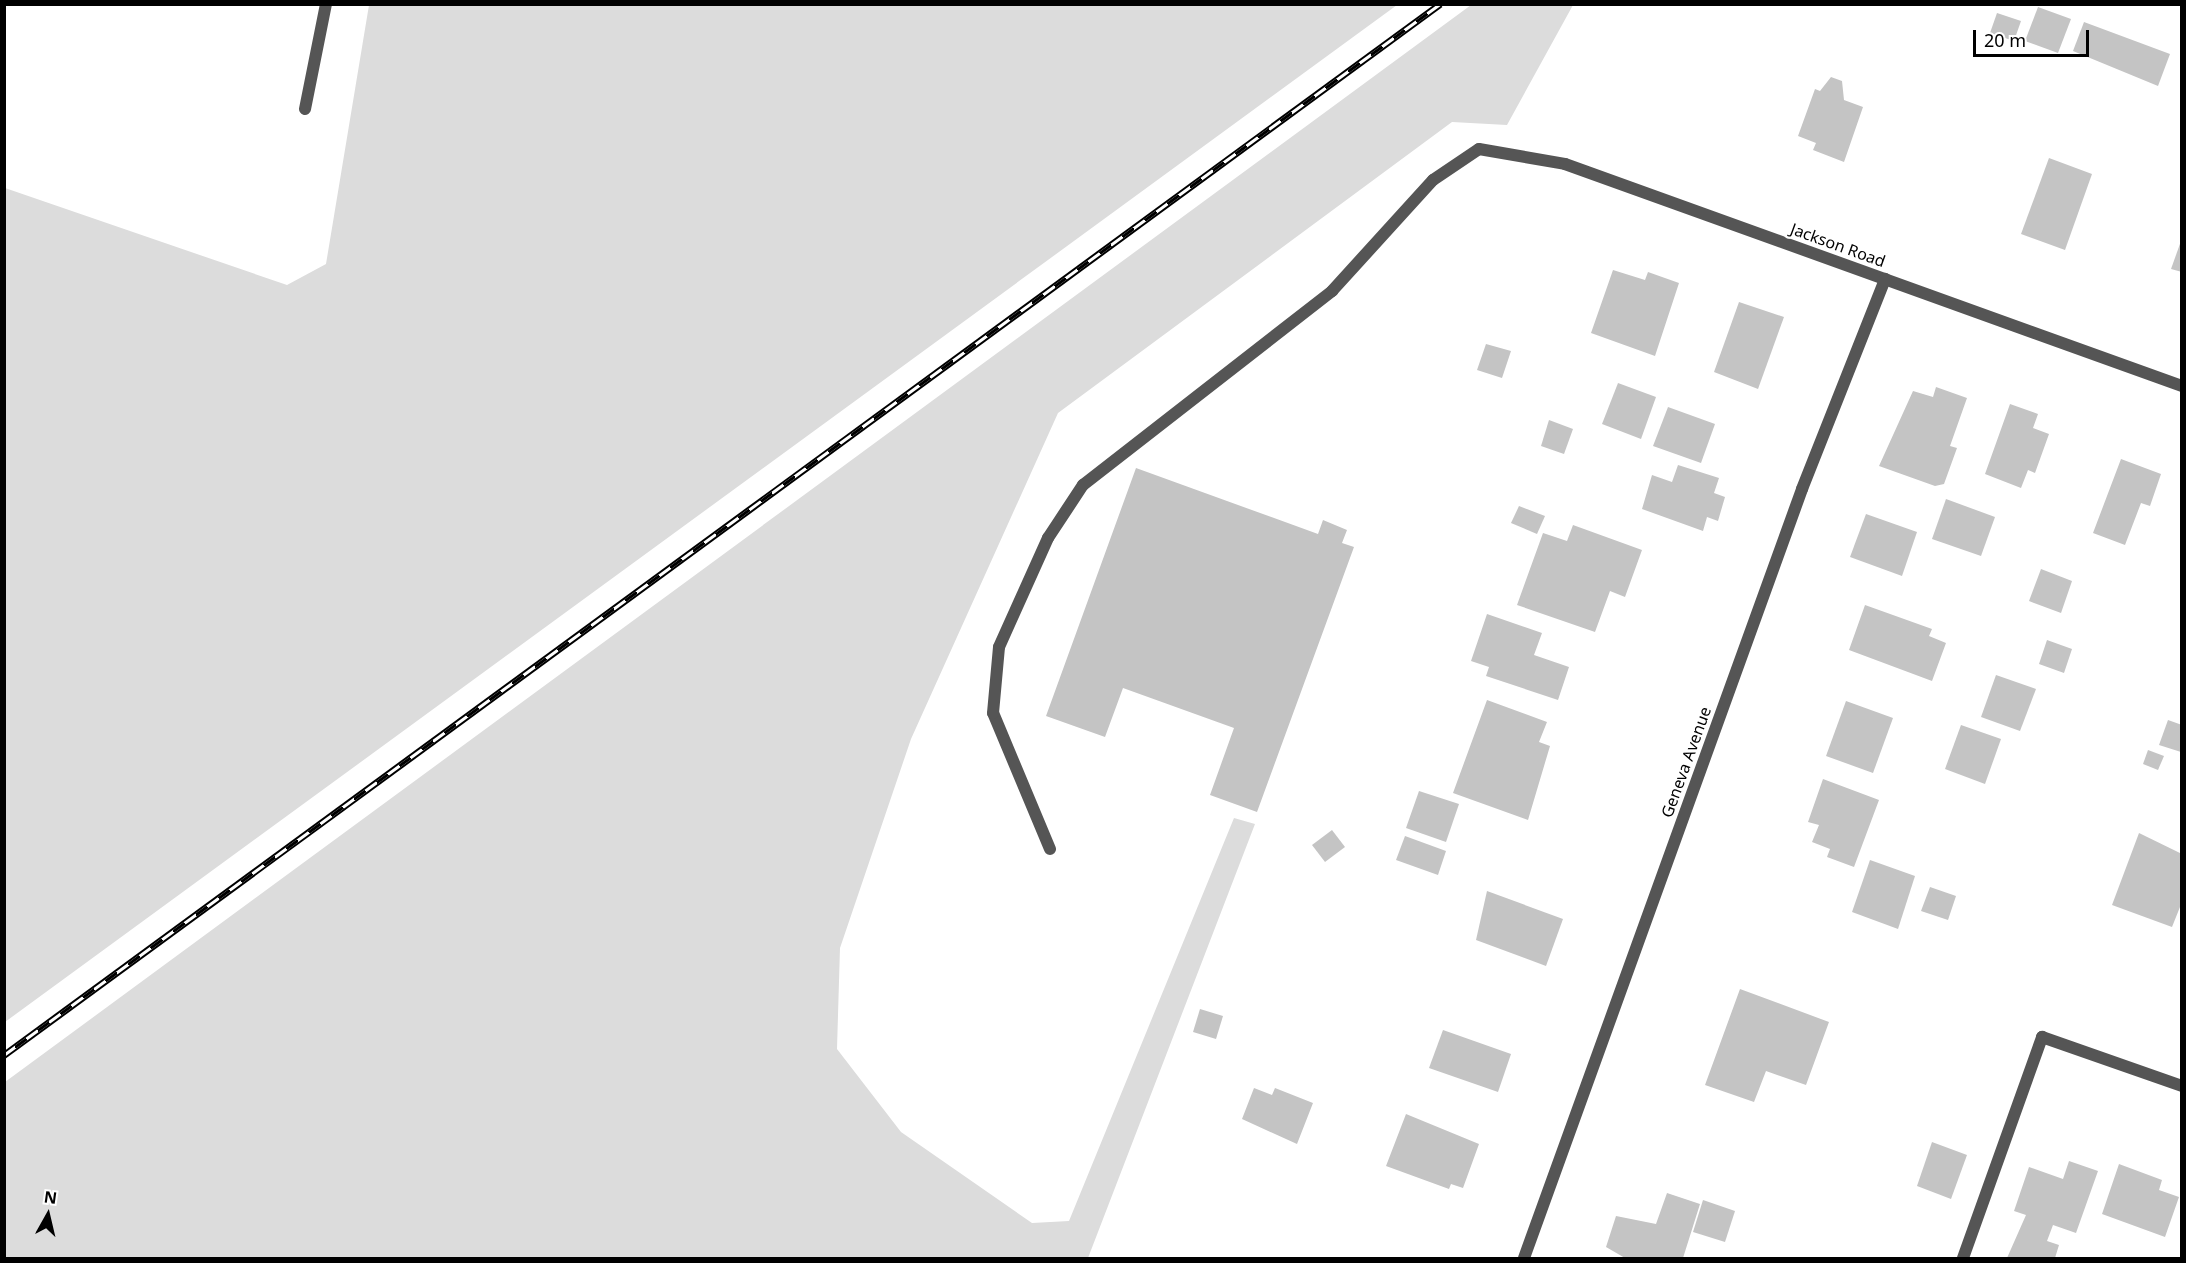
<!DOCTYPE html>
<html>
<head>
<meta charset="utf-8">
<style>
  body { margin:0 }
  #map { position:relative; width:2186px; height:1263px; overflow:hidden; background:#fff; font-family:"Noto Sans",sans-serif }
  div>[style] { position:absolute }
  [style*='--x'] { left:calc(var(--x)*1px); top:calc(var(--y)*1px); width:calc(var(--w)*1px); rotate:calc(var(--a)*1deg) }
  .green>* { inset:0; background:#dcdcdc }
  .building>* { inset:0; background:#c4c4c4 }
  .lane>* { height:12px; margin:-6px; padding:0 6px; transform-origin:6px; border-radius:6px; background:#555 }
  .street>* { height:12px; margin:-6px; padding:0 6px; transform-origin:6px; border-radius:6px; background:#555 }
  .rail>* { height:7px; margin-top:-3.5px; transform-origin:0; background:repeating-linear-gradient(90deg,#fff 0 14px,#000 0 28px); box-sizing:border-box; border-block:2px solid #000 }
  span { translate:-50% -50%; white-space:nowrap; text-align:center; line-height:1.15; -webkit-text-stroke:4.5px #fff; paint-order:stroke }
  .street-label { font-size:16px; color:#000 }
  .frame { position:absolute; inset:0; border:6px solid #000; pointer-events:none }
  .north { position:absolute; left:18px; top:1185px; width:60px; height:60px; -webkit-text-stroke:4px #fff; paint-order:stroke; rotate:8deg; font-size:16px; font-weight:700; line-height:24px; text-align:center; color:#000 }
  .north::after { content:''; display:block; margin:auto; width:21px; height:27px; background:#000; clip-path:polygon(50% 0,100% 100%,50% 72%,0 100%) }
  .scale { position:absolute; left:1973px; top:30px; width:116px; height:27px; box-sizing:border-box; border:3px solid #000; border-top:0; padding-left:8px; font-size:18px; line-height:21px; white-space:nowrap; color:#000; -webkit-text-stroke:4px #fff; paint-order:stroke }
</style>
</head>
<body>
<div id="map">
  <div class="green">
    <div style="clip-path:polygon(369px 5px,1397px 5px,5px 1022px,5px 188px,287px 285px,326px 264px)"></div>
    <div style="clip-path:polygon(1471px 5px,1573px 5px,1507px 125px,1452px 122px,1058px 413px,911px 739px,840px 948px,837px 1049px,901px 1132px,1032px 1223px,1069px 1221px,1234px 818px,1255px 824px,1088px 1258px,5px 1258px,5px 1082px)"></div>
  </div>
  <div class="building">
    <div style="clip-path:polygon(2038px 7px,2071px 19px,2058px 53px,2025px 41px)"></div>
    <div style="clip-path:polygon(1997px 13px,2021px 21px,2014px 41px,1990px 33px)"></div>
    <div style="clip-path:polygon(2084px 22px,2170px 54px,2158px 86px,2073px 51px)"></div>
    <div style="clip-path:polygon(1831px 77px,1842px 81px,1844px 100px,1863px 107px,1844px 162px,1813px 150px,1816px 143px,1798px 136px,1815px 89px,1820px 91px)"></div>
    <div style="clip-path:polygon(2049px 158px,2092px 174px,2065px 250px,2021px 234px)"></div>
    <div style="clip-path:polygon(2181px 241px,2182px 241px,2182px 272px,2171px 269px)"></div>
    <div style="clip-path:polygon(1613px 270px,1645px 280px,1648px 272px,1679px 283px,1655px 356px,1591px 333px)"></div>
    <div style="clip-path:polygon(1739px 302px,1784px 317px,1758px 389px,1714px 372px)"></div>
    <div style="clip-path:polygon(1486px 344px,1511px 351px,1502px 378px,1477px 370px)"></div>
    <div style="clip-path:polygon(1618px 383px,1656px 397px,1641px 439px,1602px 424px)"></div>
    <div style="clip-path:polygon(1936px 387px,1967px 398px,1950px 446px,1957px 448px,1944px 484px,1935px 486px,1879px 466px,1913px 391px,1933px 397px)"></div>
    <div style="clip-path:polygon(2010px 404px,2038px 414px,2033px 428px,2049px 434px,2035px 473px,2028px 470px,2021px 488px,1985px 474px)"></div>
    <div style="clip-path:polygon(1668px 407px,1715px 424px,1701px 463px,1653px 446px)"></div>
    <div style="clip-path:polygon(1549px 420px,1573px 429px,1564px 454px,1541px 446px)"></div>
    <div style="clip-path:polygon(2121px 459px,2161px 474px,2150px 506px,2141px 503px,2125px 545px,2093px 533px)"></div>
    <div style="clip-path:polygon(1678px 465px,1719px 478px,1714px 493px,1725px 497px,1718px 521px,1707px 517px,1703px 531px,1642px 509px,1652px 475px,1672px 482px)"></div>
    <div style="clip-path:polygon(1136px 468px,1318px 534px,1323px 520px,1347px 530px,1342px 543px,1354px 547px,1257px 812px,1210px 795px,1234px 728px,1123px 688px,1105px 737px,1046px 716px)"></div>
    <div style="clip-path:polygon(1946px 499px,1995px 517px,1981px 556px,1932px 539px)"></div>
    <div style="clip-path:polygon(1519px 506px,1545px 516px,1537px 534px,1511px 523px)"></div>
    <div style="clip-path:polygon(1866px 514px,1917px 532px,1902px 576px,1850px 557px)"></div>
    <div style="clip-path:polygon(1573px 525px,1642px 550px,1625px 597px,1610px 591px,1595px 632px,1517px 605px,1543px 533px,1567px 541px)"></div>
    <div style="clip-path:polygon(2041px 569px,2072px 581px,2061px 613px,2029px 601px)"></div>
    <div style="clip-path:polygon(1865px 605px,1932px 629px,1929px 636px,1946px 643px,1932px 681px,1849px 650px)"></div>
    <div style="clip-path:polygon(1487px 614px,1542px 633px,1534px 655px,1569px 667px,1558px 700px,1486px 676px,1489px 667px,1471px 661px)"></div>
    <div style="clip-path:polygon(2047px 640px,2072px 649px,2064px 673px,2039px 664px)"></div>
    <div style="clip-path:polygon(1996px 675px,2036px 689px,2020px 731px,1981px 717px)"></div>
    <div style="clip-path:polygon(1487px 700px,1547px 722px,1539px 742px,1550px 746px,1528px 820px,1453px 793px)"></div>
    <div style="clip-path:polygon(1846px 701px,1893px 718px,1873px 773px,1826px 756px)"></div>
    <div style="clip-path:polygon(2168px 720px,2182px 725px,2181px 752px,2159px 745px)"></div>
    <div style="clip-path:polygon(1961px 725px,2001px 739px,1985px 784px,1945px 769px)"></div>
    <div style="clip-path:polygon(2148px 750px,2164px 756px,2158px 770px,2143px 764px)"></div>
    <div style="clip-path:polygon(1823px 779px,1879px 800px,1854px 867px,1827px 857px,1830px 849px,1812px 842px,1819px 825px,1808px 822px)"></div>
    <div style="clip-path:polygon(1419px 791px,1459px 804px,1446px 842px,1406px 828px)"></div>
    <div style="clip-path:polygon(1332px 830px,1345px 847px,1325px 862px,1312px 845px)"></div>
    <div style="clip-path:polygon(2139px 833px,2182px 854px,2182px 902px,2172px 927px,2112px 905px)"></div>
    <div style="clip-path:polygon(1405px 836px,1446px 851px,1438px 875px,1396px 860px)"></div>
    <div style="clip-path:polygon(1870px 860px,1915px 876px,1898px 929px,1852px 912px)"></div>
    <div style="clip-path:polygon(1930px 887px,1956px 896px,1948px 920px,1921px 911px)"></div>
    <div style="clip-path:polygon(1487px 891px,1563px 919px,1546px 966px,1476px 940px)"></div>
    <div style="clip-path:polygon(1740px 989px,1829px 1022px,1806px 1085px,1766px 1071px,1754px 1102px,1705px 1085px)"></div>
    <div style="clip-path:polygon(1200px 1009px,1223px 1016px,1216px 1039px,1193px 1032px)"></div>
    <div style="clip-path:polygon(1443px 1030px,1511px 1054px,1498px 1092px,1429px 1068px)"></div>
    <div style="clip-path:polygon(1254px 1088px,1272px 1095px,1275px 1088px,1313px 1103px,1297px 1144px,1242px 1119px)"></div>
    <div style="clip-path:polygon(1406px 1114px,1479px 1144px,1463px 1188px,1451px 1184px,1449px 1189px,1386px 1166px)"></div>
    <div style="clip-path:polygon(1932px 1142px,1967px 1155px,1951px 1199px,1917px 1186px)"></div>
    <div style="clip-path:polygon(2069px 1161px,2098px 1171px,2076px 1233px,2053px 1225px,2047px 1241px,2059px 1245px,2055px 1258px,2007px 1258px,2026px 1215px,2014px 1211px,2029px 1167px,2063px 1179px)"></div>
    <div style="clip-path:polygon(2119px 1164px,2162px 1180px,2159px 1190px,2179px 1197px,2165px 1237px,2102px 1214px)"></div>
    <div style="clip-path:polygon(1667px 1193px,1700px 1204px,1683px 1258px,1625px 1258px,1606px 1247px,1616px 1216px,1656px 1224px)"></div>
    <div style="clip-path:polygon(1703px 1200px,1735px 1211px,1725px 1242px,1693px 1232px)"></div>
  </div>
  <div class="lane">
    <div style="--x:305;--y:109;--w:107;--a:-78.7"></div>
    <div style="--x:1050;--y:849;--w:147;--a:-112.7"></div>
    <div style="--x:993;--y:713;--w:66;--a:-84.8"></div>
    <div style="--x:999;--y:647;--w:120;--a:-65.8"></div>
    <div style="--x:1048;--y:538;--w:64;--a:-56.6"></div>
    <div style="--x:1083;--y:485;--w:316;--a:-37.9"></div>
    <div style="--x:1332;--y:291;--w:150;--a:-47.7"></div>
    <div style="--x:1433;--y:180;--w:55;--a:-34"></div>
    <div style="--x:1963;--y:1258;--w:235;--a:-70.3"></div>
  </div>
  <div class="street">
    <div style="--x:1479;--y:149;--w:87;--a:9.9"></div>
    <div style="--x:1565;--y:164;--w:656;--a:19.79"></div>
    <div style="--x:2042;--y:1037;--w:148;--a:19.3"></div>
    <div style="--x:1524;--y:1258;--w:818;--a:-70.12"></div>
    <div style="--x:1802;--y:489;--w:226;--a:-68.4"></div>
  </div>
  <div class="rail">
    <div style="--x:4;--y:1055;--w:1780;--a:-36.2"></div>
  </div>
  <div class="street-label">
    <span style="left:1838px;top:245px;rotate:20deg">Jackson Road</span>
    <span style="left:1686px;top:762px;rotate:-70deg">Geneva Avenue</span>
  </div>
  <div class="frame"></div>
  <div class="north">N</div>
  <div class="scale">20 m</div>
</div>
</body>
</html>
